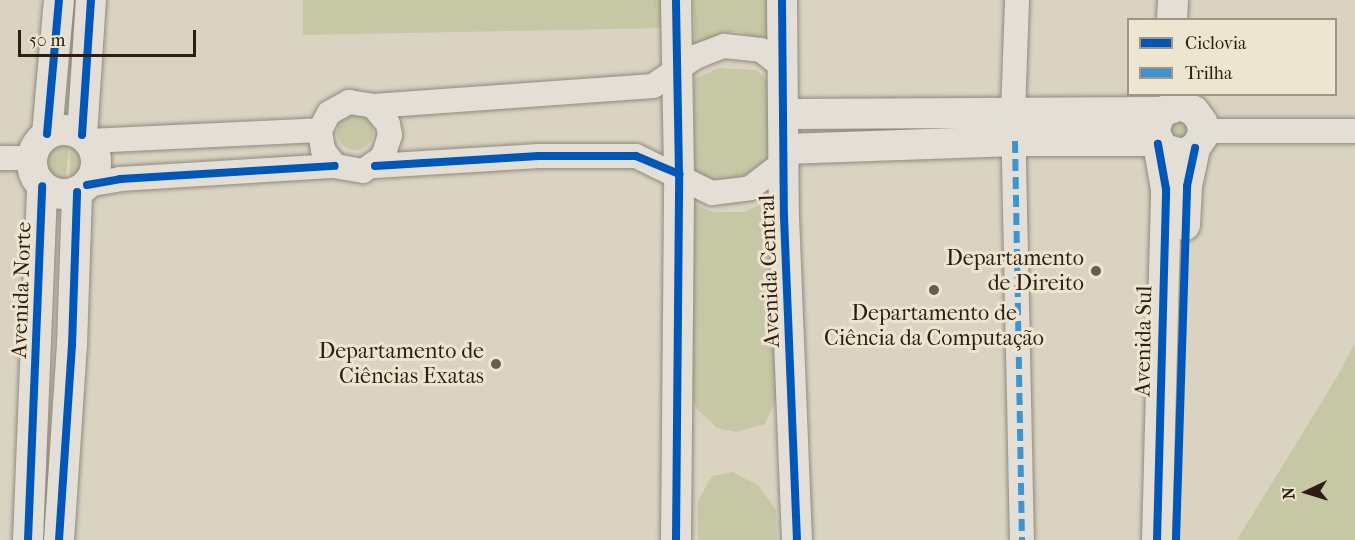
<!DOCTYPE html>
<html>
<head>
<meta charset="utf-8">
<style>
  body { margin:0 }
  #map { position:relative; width:1355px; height:540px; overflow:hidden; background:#dad3c2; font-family:"IM FELL French Canon",serif }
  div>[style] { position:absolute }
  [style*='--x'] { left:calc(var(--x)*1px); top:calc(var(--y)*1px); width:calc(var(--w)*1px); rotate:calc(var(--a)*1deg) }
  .green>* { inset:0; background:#c6c7a5 }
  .round { border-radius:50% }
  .roads { filter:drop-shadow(0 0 2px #8f897e) drop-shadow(0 0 2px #8f897e) }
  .minor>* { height:24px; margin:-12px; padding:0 12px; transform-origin:12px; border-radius:12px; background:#e3dfd6 }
  .tertiary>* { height:30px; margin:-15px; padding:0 15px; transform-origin:15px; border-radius:15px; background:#e3dfd6 }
  .tertiary>.ring { margin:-15px; padding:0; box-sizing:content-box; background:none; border:30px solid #e3dfd6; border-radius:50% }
  .quiet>* { height:6px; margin-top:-3px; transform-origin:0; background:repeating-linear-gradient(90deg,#3c94d3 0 12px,transparent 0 18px) }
  .cycleway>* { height:8px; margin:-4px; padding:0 4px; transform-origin:4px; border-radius:4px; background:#0057b8 }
  .dots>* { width:16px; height:16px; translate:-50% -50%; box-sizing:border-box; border:3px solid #eee5d1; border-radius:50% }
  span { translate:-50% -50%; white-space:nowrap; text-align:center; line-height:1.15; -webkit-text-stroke:6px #eee5d1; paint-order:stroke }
  .poi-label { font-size:22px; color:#2e1d12 }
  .right { translate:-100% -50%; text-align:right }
  .street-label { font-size:22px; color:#2e1d12 }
  .legend { position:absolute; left:1127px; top:18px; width:210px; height:78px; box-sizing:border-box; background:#eee5d1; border:2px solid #a19585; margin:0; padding:8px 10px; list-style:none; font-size:18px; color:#2e1d12 }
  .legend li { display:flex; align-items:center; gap:12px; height:30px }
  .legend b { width:30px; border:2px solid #a19585 }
  .north { position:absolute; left:1277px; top:462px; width:60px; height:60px; -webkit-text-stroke:4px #eee5d1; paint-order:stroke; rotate:266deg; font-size:16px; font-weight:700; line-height:24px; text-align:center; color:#2e1d12 }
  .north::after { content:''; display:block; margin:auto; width:21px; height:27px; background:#2e1d12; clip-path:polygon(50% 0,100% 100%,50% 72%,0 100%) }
  .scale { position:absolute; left:18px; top:30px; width:178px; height:27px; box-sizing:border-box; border:3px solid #2e1d12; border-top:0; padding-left:8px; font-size:18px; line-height:21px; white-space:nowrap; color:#2e1d12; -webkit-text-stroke:4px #eee5d1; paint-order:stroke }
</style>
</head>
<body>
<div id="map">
  <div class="green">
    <div style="clip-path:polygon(303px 0,665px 0,666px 28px,303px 35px)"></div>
    <div style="clip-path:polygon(693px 0,770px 0,770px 44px,738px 31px,719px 34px,695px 49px)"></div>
    <div style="clip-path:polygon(719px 68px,756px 70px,771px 83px,775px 158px,739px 180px,704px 179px,694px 169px,694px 79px)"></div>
    <div class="round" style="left:337px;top:114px;width:36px;height:36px"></div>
    <div style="clip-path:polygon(1178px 114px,1191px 132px,1181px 140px,1169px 137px,1167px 119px)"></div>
    <div style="clip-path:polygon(70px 134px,87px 148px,90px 164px,85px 181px,70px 190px,70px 142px,64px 189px,49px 185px,37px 170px,42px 144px)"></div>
    <div style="clip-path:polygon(774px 191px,776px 399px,765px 424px,737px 432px,717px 428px,696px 408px,691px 389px,690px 203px,713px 212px,744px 212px,761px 204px)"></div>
    <div style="clip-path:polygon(1355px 343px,1355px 540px,1237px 540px,1337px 377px)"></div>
    <div style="clip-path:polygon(733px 472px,759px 486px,776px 510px,777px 540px,698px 540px,698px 501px,712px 476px)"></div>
  </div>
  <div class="roads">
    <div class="minor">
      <div style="--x:1017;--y:0;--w:113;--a:92"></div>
      <div style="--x:1013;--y:113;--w:427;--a:88.8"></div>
      <div style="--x:373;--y:106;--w:23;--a:50"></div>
      <div style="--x:388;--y:124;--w:11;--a:80"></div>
      <div style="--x:390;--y:135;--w:23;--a:108"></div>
      <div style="--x:383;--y:157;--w:24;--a:145"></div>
      <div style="--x:363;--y:171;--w:28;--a:-170"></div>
      <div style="--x:335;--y:166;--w:20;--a:-127"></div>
      <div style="--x:323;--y:150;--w:20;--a:-99"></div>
      <div style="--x:320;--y:130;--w:19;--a:-62"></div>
      <div style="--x:329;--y:113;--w:23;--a:-29"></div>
      <div style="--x:349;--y:102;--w:24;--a:9"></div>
      <div style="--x:373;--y:106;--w:281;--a:-4.1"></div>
      <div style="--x:653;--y:86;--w:51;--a:-34.6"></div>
      <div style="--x:695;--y:57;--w:31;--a:-21"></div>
      <div style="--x:724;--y:46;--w:37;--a:6"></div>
      <div style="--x:761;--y:50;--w:28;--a:38"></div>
      <div style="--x:1203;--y:131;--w:152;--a:0"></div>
      <div style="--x:89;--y:141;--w:231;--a:-2.7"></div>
      <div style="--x:0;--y:158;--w:32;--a:0"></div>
      <div style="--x:375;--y:166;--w:164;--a:-3.5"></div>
      <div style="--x:539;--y:156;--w:97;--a:0"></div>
      <div style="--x:636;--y:156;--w:85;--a:26"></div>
      <div style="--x:712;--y:193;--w:38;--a:-7"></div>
      <div style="--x:750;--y:188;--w:44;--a:-37.6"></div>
      <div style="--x:87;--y:185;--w:34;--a:-10"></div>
      <div style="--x:120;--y:179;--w:215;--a:-3.5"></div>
    </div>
    <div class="tertiary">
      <div style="--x:782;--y:0;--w:217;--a:89.5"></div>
      <div style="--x:784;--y:217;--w:323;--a:87.7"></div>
      <div style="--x:1172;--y:20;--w:20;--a:-87"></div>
      <div style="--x:785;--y:114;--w:376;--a:-0.3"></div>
      <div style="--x:1161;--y:112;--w:21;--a:-19"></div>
      <div style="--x:1181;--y:105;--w:14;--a:25"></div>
      <div style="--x:1194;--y:111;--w:14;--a:54"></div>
      <div style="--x:1202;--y:122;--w:14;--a:86"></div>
      <div style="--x:1203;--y:136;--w:14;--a:124"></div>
      <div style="--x:1195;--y:148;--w:13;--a:153"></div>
      <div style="--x:1183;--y:154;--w:21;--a:-166"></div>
      <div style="--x:1163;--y:149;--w:20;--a:-117"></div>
      <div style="--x:1154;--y:131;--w:20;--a:-70"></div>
      <div class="ring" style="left:32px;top:130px;width:34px;height:34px"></div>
      <div style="--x:47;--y:134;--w:135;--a:-84.9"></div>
      <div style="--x:82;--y:135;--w:135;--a:-86.2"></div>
      <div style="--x:786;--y:149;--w:229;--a:-2"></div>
      <div style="--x:1015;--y:141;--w:141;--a:0"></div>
      <div style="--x:1185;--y:225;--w:39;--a:-87"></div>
      <div style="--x:1187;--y:186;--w:39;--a:-78"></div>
      <div style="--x:28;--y:540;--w:354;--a:-87.7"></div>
      <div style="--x:59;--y:540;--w:195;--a:-86.2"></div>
      <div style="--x:72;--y:345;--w:153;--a:-88.1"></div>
      <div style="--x:676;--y:540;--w:366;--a:-89.5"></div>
      <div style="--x:679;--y:174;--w:174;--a:-91"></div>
      <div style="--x:1157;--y:540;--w:351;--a:-88.5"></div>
      <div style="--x:1166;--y:189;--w:46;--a:-100.1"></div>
    </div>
  </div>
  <div class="quiet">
    <div style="--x:1015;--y:141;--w:399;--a:89"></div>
  </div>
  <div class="cycleway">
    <div style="--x:782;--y:0;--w:217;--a:89.5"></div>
    <div style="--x:784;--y:217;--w:323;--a:87.7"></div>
    <div style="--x:47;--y:134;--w:135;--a:-84.9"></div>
    <div style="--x:82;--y:135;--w:135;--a:-86.2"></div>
    <div style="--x:375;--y:166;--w:164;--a:-3.5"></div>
    <div style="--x:539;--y:156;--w:97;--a:0"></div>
    <div style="--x:636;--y:156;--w:47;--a:22.7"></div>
    <div style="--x:87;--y:185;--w:34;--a:-10"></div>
    <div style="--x:120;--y:179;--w:215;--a:-3.5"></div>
    <div style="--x:28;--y:540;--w:354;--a:-87.7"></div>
    <div style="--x:59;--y:540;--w:195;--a:-86.2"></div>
    <div style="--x:72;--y:345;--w:153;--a:-88.1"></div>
    <div style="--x:676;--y:540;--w:366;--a:-89.5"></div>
    <div style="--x:679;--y:174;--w:174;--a:-91"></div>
    <div style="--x:1157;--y:540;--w:351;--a:-88.5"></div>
    <div style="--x:1166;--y:189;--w:46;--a:-100.1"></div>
    <div style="--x:1176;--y:540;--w:354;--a:-88.2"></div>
    <div style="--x:1187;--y:186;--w:39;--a:-78"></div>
  </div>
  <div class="dots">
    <div style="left:1096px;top:271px;background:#6a5d50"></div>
    <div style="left:934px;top:290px;background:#6a5d50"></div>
    <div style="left:496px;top:364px;background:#6a5d50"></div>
  </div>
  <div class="poi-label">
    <span class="right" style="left:1084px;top:271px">Departamento<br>de Direito</span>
    <span style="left:934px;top:326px">Departamento de<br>Ciência da Computação</span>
    <span class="right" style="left:484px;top:364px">Departamento de<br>Ciências Exatas</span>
  </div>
  <div class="street-label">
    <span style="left:770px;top:271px;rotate:-92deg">Avenida Central</span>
    <span style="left:22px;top:290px;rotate:-88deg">Avenida Norte</span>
    <span style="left:1144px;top:341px;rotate:-89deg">Avenida Sul</span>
  </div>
  <ul class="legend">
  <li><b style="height:8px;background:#0057b8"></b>Ciclovia</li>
  <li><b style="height:8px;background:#3c94d3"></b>Trilha</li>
  </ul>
  <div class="north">N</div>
  <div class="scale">50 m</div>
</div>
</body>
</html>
